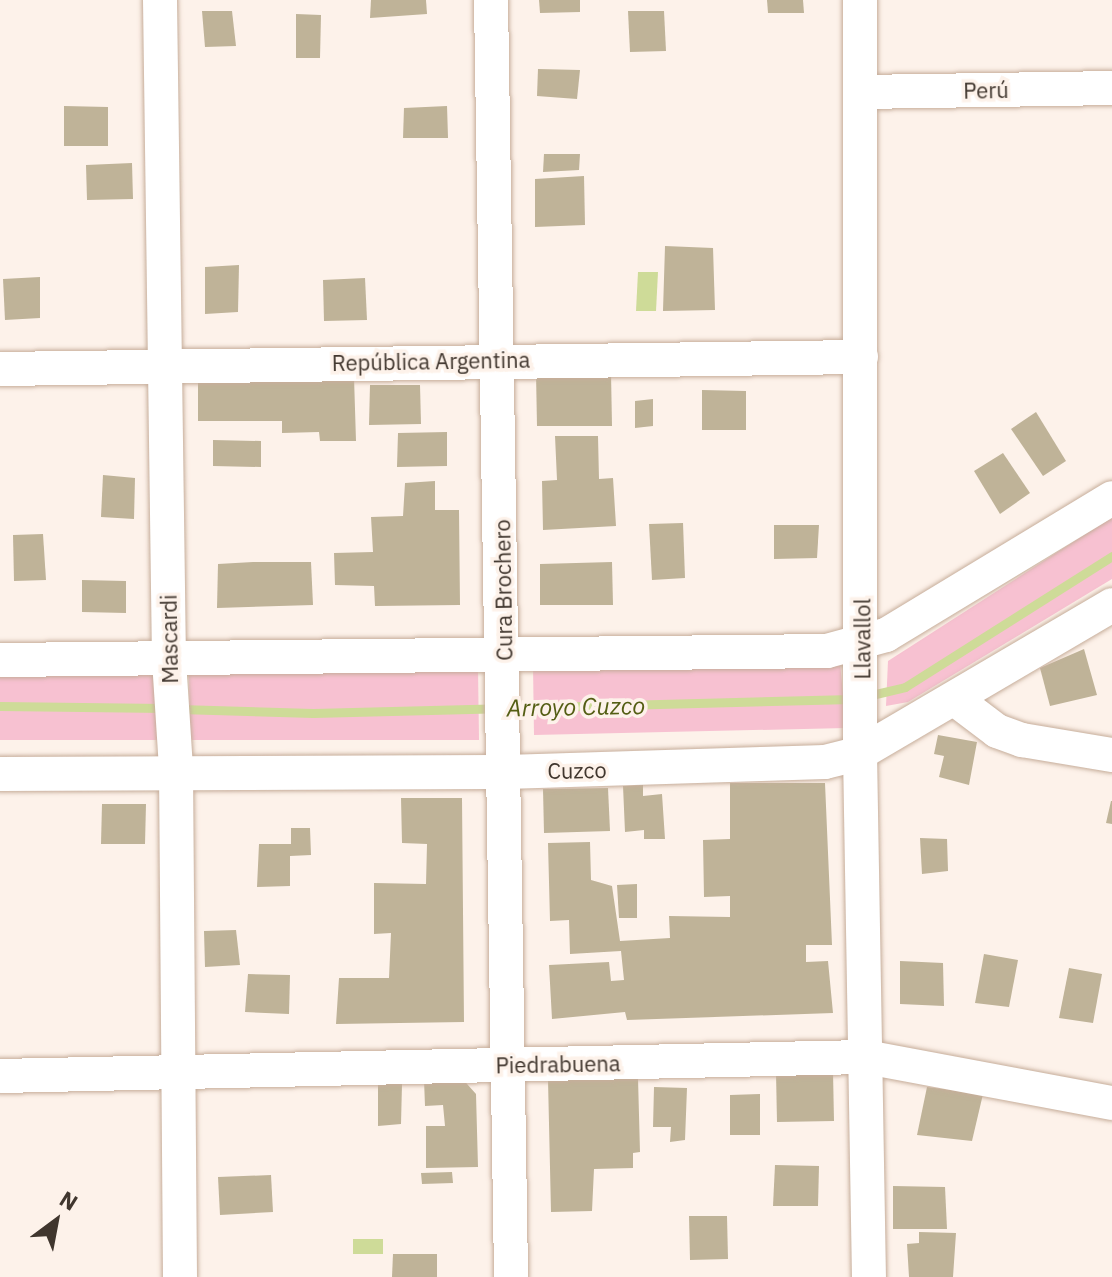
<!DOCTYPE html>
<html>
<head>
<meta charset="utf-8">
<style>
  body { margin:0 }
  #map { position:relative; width:1112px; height:1277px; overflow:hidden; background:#fdf2ea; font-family:"IBM Plex Sans",sans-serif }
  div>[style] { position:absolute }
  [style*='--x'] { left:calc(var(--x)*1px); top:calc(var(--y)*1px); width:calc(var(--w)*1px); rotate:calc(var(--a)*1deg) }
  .green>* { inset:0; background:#f7c1d1 }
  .water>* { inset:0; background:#cedb98 }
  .stream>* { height:9px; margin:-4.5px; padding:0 4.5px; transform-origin:4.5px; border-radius:4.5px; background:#cedb98 }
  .building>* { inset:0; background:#bfb398 }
  .roads { filter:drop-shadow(0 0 2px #c6ad9a) drop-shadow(0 0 2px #c6ad9a) }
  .minor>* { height:34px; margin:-17px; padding:0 17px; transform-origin:17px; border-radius:17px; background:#fff }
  span { translate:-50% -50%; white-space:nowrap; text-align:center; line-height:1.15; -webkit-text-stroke:7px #fdf2ea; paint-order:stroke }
  .street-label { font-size:22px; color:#40362e }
  .water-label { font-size:24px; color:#545e14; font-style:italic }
  .north { position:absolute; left:16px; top:1181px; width:80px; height:80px; -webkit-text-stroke:6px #fdf2ea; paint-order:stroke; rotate:32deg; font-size:22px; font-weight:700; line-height:32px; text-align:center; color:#40362e }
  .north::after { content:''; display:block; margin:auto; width:28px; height:36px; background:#40362e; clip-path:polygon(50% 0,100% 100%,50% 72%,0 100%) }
</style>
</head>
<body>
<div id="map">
  <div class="green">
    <div style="clip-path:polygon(1112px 517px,1112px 579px,908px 702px,886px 706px,888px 661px)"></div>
    <div style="clip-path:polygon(840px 662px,846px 728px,534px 735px,533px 665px)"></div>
    <div style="clip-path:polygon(156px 666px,157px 740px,0 740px,0 668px)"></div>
    <div style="clip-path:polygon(478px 667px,479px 740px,190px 740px,189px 670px)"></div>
  </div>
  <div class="water">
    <div style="clip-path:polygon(638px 272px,658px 272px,656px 311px,636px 311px)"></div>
    <div style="clip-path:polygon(353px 1239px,383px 1239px,383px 1254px,353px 1254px)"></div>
  </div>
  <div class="stream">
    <div style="--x:867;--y:696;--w:39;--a:-13"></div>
    <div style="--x:905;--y:687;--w:245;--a:-32.3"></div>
    <div style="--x:0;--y:706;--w:164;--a:0.7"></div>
    <div style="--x:179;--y:709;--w:134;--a:1.7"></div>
    <div style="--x:313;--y:713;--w:539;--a:-1.49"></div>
  </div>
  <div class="building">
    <div style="clip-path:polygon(371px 0,426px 0,427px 14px,370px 18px)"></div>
    <div style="clip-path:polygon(539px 0,580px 0,580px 12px,540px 13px)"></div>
    <div style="clip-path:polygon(767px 0,803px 0,804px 13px,768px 13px)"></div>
    <div style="clip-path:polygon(202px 11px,232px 11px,236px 46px,205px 47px)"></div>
    <div style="clip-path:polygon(628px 11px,664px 11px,666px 51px,630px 52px)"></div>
    <div style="clip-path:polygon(296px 14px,321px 15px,320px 58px,296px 58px)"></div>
    <div style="clip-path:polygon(538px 69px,580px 70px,577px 99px,537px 96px)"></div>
    <div style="clip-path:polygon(64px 106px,108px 107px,108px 146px,64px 146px)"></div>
    <div style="clip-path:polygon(447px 106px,448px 138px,403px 138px,404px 108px)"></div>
    <div style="clip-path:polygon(544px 154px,580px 154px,579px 170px,543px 172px)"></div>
    <div style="clip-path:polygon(132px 163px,133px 199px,87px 200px,86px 165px)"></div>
    <div style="clip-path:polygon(584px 176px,585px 225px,535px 227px,535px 179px)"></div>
    <div style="clip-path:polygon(665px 246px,713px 248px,715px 310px,663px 311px)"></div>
    <div style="clip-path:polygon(239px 265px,238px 312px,205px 314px,205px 267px)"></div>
    <div style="clip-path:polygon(40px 277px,40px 318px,5px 320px,3px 279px)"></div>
    <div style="clip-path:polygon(365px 278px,367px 320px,324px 321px,323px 280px)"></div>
    <div style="clip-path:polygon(198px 373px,354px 377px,356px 441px,320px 441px,319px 432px,282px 433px,282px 421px,198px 421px)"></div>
    <div style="clip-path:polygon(536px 373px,611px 373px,612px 426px,537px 426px)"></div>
    <div style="clip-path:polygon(370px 385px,420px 385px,421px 424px,369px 425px)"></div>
    <div style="clip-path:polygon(702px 390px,746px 391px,746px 430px,702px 430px)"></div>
    <div style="clip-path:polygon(653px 399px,653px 426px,635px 428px,635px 401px)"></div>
    <div style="clip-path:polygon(1036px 412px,1066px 461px,1043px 476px,1011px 429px)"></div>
    <div style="clip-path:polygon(447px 432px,447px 466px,397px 467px,398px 433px)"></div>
    <div style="clip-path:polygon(555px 436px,598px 436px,599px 479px,613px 478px,616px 526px,543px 530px,542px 481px,557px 480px)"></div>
    <div style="clip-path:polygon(213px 440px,261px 441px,261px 467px,213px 466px)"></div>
    <div style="clip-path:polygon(1003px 453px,1030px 493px,1000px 514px,974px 471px)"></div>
    <div style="clip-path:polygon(103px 475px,135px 478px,134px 519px,101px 517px)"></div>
    <div style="clip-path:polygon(435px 481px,435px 510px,459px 510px,460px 605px,375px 606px,374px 586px,335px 585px,334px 553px,373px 552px,371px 517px,403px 516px,405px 483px)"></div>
    <div style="clip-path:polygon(683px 523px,685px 578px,652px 580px,649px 524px)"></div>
    <div style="clip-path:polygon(774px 525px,819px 525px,817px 558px,774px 559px)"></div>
    <div style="clip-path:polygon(43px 534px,46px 580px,14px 581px,13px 535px)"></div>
    <div style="clip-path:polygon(253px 562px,311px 562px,313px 605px,217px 608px,218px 564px)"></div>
    <div style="clip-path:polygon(612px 562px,613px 605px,540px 605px,540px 564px)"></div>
    <div style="clip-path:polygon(82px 580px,126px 581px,126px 613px,82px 612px)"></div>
    <div style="clip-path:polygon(1084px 649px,1097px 695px,1050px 706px,1040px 668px)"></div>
    <div style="clip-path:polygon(938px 735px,977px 742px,969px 785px,939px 777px,944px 756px,934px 754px)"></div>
    <div style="clip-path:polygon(730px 783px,825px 783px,832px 945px,806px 945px,806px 962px,828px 961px,833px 1013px,627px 1020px,625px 1012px,552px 1019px,549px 965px,609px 962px,611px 981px,624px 980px,621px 951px,570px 954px,569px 920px,550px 921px,548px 843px,590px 842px,591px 880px,612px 886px,620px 941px,670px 938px,669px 916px,730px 917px,730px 896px,704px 897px,703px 840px,730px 839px)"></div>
    <div style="clip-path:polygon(643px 785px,643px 796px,662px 794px,665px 839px,644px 839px,644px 830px,625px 832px,623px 786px)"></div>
    <div style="clip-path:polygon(608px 788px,610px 831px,544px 833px,543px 789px)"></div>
    <div style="clip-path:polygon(401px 798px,462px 798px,464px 1022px,336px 1024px,339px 978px,389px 978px,391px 933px,374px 934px,374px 883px,426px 884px,427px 844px,402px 843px)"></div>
    <div style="clip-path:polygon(1111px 801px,1112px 801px,1112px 824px,1106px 823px)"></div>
    <div style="clip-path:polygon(102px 804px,146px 804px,145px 844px,101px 844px)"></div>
    <div style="clip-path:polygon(291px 828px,310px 828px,311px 855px,290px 856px,290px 886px,257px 887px,259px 844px,291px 844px)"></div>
    <div style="clip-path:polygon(920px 838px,947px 839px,948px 871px,922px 874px)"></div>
    <div style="clip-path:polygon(637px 884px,637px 918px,619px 918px,617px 885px)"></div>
    <div style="clip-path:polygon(236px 930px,240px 965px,205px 967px,204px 931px)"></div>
    <div style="clip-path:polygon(984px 954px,1018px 960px,1009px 1007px,975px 1003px)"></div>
    <div style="clip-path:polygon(900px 961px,943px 963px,944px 1006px,900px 1004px)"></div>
    <div style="clip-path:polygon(1069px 968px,1102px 974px,1093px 1023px,1059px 1018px)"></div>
    <div style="clip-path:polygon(248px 974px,290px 975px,289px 1014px,245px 1012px)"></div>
    <div style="clip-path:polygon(833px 1072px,834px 1121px,777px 1122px,776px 1073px)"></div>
    <div style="clip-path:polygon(459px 1075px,476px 1094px,478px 1167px,426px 1168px,426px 1126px,445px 1126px,443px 1105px,425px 1106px,424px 1080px)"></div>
    <div style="clip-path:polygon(638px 1078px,640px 1152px,633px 1153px,633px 1168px,594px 1169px,592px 1211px,551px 1212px,548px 1080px)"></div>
    <div style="clip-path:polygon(378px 1083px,402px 1084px,401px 1124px,378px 1126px)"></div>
    <div style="clip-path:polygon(654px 1087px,687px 1088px,685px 1140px,670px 1142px,671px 1127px,653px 1127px)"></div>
    <div style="clip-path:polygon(927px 1087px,983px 1094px,972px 1141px,917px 1135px)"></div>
    <div style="clip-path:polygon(760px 1094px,760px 1135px,730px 1135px,730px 1095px)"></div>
    <div style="clip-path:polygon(775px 1165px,819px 1166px,818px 1206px,773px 1206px)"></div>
    <div style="clip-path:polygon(452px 1172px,453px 1183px,422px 1184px,421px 1173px)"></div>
    <div style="clip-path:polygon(271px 1175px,273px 1212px,220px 1215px,218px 1177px)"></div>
    <div style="clip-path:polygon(893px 1186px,945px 1187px,947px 1229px,893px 1229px)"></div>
    <div style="clip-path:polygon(689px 1216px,727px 1216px,728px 1259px,690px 1260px)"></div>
    <div style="clip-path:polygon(919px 1232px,956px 1233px,953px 1277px,909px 1277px,907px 1244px,919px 1243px)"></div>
    <div style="clip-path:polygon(393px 1254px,437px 1254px,437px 1277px,392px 1277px)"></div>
  </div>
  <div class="roads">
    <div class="minor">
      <div style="--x:160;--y:0;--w:660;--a:89.22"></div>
      <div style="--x:169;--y:660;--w:109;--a:86.3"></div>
      <div style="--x:176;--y:769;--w:508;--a:89.55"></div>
      <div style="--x:491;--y:0;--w:1277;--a:89.1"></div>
      <div style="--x:860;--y:0;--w:753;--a:90"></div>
      <div style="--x:860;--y:753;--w:524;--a:89.02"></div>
      <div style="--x:861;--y:92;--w:251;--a:-0.9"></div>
      <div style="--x:0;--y:369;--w:861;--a:-0.8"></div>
      <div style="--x:0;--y:660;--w:827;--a:-0.62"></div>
      <div style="--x:827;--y:651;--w:61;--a:-15.2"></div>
      <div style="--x:886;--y:635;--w:264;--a:-31.2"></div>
      <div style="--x:956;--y:700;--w:51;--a:37.1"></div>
      <div style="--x:997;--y:731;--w:27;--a:20"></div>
      <div style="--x:1022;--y:740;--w:91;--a:9.5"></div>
      <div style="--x:0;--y:774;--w:506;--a:-0.23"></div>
      <div style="--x:506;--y:772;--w:319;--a:-1.8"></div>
      <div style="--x:825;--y:762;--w:36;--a:-14"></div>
      <div style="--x:860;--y:753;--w:292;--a:-30.4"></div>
      <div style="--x:0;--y:1076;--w:866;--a:-1.26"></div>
      <div style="--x:866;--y:1057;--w:250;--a:10.6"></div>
    </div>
  </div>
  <div class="street-label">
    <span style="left:986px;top:90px;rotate:-1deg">Perú</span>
    <span style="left:431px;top:361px;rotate:-1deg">República Argentina</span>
    <span style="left:503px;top:590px;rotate:-91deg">Cura Brochero</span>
    <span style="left:169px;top:639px;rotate:-91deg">Mascardi</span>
    <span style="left:862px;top:639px;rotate:-90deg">Llavallol</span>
    <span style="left:577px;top:770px;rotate:-1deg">Cuzco</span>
    <span style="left:558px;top:1064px;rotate:-1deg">Piedrabuena</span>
  </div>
  <div class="water-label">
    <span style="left:576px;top:707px;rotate:-1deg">Arroyo Cuzco</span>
  </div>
  <div class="north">N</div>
</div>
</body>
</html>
